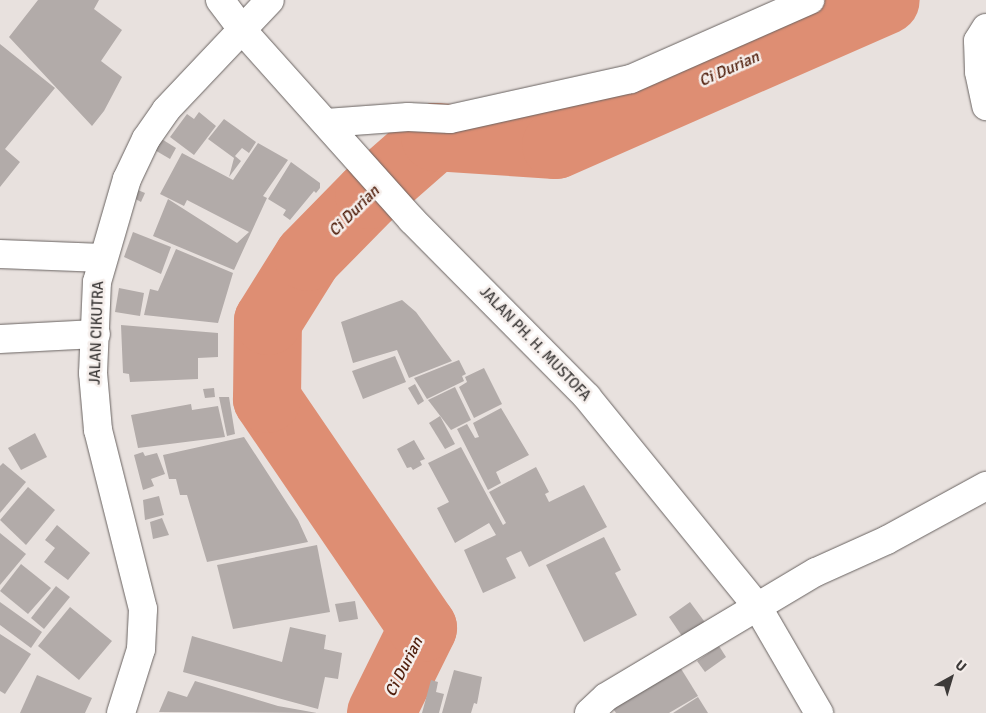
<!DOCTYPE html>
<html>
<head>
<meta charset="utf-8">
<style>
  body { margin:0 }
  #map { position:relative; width:986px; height:713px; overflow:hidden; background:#e8e1de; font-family:Signika,sans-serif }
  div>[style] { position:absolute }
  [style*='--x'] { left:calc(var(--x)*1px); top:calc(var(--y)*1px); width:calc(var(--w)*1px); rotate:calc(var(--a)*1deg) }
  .river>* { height:68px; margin:-34px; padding:0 34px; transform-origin:34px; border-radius:34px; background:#de8e73 }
  .building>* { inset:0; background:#b2aba9 }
  .roads { filter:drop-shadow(0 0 1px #696361) drop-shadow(0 0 1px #696361) }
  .minor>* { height:28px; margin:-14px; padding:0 14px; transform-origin:14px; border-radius:14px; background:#fff }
  .major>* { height:28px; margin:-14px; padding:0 14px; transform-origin:14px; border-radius:14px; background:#fff }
  .highway>* { height:28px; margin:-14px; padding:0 14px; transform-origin:14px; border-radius:14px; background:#fff }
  span { translate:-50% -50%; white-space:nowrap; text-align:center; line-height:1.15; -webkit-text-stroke:5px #f5eeeb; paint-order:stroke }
  .street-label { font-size:15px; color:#3d3a39 }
  .water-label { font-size:16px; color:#4f1d0a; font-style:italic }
  .north { position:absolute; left:926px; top:653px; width:50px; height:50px; -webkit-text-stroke:4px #f5eeeb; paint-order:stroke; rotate:39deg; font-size:14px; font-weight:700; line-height:20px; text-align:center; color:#3d3a39 }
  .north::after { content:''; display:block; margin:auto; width:18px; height:22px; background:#3d3a39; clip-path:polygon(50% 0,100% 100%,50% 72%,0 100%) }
</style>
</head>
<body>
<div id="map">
  <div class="river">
    <div style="--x:381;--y:713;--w:95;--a:-63.7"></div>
    <div style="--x:423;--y:628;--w:277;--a:-124.3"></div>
    <div style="--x:267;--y:399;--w:78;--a:-89.3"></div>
    <div style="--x:268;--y:321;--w:75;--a:-58"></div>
    <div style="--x:308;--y:257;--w:87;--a:-45.5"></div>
    <div style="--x:369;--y:195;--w:88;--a:-41.3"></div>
    <div style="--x:435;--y:137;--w:121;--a:3.8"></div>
    <div style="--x:556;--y:145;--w:360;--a:-23.7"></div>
  </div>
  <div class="building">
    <div style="clip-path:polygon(38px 0,99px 0,94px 9px,122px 30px,101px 61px,122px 77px,104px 111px,92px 126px,9px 37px)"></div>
    <div style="clip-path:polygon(0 44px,55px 88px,5px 149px,20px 162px,0 187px)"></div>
    <div style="clip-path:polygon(199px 112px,216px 126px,194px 155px,170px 137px,187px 114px,194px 119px)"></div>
    <div style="clip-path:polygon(224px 119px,256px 142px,249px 153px,242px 148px,235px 156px,241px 161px,229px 177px,234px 158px,208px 139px)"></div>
    <div style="clip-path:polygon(160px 138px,176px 148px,170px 159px,153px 149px)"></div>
    <div style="clip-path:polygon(258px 143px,288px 160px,263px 196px,267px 198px,234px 270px,153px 236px,168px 199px,237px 243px,249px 232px,187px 200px,184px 206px,160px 194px,182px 153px,233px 180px)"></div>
    <div style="clip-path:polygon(291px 162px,320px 183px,320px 188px,316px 193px,314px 191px,290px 220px,283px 215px,286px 210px,268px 199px)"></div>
    <div style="clip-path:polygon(133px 188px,145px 193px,141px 202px,130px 196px)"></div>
    <div style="clip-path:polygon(133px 232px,171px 247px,161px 274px,124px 257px)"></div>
    <div style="clip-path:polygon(176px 249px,233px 273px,218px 323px,144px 315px,150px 289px,158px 291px)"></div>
    <div style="clip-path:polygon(119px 288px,144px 293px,140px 316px,115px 312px)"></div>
    <div style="clip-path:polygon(402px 300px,416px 312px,452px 361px,409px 378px,397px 350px,353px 363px,341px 322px)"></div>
    <div style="clip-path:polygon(121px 325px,218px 333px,218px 357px,198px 358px,198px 379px,130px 382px,129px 374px,123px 373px)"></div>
    <div style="clip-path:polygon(395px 356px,406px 382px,363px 399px,352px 371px)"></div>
    <div style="clip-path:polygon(459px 360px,466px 374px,462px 376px,464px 381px,427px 399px,414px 378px)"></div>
    <div style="clip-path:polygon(484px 368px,502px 404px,474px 418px,459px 387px,467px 382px,465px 377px)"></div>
    <div style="clip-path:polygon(415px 384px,424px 401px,418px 405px,408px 388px)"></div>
    <div style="clip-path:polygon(455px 387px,471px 420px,451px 430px,428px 400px)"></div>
    <div style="clip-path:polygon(214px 388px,215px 397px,205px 398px,203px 389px)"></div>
    <div style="clip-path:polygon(219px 397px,229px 397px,235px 434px,227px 436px)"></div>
    <div style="clip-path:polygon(191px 404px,192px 410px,218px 406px,225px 437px,138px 448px,131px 415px)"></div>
    <div style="clip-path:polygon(501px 408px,529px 455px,496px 472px,501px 483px,488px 490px,457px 429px,467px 424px,475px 438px,479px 437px,473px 423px)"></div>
    <div style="clip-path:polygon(440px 416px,455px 444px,445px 449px,429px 423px)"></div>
    <div style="clip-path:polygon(35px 433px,47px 457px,21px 470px,8px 448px)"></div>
    <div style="clip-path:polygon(244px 437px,298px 520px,308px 542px,207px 562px,187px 495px,180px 495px,176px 479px,169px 479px,163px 455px)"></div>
    <div style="clip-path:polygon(414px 440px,425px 459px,420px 461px,422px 465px,413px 470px,411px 467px,407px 468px,397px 449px)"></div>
    <div style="clip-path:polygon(461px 447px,503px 525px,506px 523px,489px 492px,536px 467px,549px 492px,545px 494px,549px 502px,584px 485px,607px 527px,529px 567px,521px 551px,506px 558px,516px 578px,483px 593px,464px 550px,496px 535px,489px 523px,455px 543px,437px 508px,449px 502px,428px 463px)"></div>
    <div style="clip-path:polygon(143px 452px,145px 456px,157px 453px,165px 474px,151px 479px,154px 486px,143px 490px,134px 455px)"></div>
    <div style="clip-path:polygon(3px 463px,26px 482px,0 513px,0 466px)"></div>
    <div style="clip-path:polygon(28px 487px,55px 510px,26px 545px,0 520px)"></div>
    <div style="clip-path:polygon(159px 496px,164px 515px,145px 520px,143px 500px)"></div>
    <div style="clip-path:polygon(162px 518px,169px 535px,153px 539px,150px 522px)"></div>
    <div style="clip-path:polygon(57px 525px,90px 553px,68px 580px,44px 562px,55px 548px,45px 540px)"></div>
    <div style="clip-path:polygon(0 533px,26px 554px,0 585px)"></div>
    <div style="clip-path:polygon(604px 537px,621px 570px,615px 573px,637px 615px,584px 642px,546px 565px)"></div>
    <div style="clip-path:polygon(317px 545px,330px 612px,233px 629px,217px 565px)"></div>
    <div style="clip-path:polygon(21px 564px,51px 588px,28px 614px,0 591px)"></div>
    <div style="clip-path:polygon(56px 586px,70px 597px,44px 629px,31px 618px)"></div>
    <div style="clip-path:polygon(355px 601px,358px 619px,339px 622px,335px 604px)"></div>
    <div style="clip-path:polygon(0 602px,42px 632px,31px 648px,0 625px)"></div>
    <div style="clip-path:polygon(690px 602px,710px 629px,688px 645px,669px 617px)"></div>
    <div style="clip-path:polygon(70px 607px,112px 641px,79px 680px,38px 646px)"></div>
    <div style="clip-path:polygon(290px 627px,326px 635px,324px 649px,342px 653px,338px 679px,325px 677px,318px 709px,183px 672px,192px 636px,282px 662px)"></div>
    <div style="clip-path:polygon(0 634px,31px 654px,5px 694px,0 691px)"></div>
    <div style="clip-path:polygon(719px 646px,726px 657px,705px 672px,697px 661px)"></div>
    <div style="clip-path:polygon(675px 659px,698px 696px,669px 713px,616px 713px,606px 698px)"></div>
    <div style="clip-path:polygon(454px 670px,482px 677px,477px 704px,474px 703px,471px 713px,442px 713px)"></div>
    <div style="clip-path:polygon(37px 675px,92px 698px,85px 713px,20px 713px)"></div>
    <div style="clip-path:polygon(431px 680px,438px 682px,436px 692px,444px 694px,439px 713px,422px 713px)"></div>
    <div style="clip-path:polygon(195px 681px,278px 706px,317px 713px,159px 712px,168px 691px,187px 697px)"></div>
    <div style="clip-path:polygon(698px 697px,708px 713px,673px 713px)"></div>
  </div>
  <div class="roads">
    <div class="minor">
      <div style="--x:986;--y:28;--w:15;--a:122"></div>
      <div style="--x:978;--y:41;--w:31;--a:88"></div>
      <div style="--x:979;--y:72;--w:35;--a:78"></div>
      <div style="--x:326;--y:123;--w:82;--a:-4.2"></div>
      <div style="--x:408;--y:117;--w:42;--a:2.7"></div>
      <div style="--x:450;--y:119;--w:185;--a:-12.5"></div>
      <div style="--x:631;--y:79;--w:196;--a:-23.8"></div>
      <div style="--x:0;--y:254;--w:103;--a:2.2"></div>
      <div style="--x:0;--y:339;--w:96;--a:-3"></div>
      <div style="--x:589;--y:713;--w:23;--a:-43"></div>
      <div style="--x:606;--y:697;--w:244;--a:-30.8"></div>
      <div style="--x:816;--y:572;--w:78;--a:-24.3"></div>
      <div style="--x:887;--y:540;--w:113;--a:-28.6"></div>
    </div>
    <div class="major">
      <div style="--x:121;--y:713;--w:67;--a:-72.6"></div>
      <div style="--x:141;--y:649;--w:40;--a:-87.1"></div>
      <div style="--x:143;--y:609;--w:185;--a:-104.1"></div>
      <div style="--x:98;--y:430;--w:57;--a:-95"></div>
      <div style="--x:93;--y:373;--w:91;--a:-87.5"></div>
      <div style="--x:97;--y:282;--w:107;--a:-73.8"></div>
      <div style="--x:127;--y:179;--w:44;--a:-64.6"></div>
      <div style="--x:146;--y:139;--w:35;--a:-55"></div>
      <div style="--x:166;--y:110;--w:151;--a:-46.6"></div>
    </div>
    <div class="highway">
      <div style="--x:220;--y:0;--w:39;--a:53"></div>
      <div style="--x:243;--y:31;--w:254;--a:48.2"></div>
      <div style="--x:412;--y:220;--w:249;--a:45.3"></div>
      <div style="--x:587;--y:397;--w:269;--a:50.9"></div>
      <div style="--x:757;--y:606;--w:124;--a:59.9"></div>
    </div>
  </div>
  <div class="street-label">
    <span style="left:97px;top:333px;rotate:-88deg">JALAN CIKUTRA</span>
    <span style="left:535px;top:344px;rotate:46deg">JALAN PH. H. MUSTOFA</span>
  </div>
  <div class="water-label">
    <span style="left:729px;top:69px;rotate:-24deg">Ci Durian</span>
    <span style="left:354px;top:211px;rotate:-45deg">Ci Durian</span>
    <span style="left:404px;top:667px;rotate:-63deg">Ci Durian</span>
  </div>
  <div class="north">U</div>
</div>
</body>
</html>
